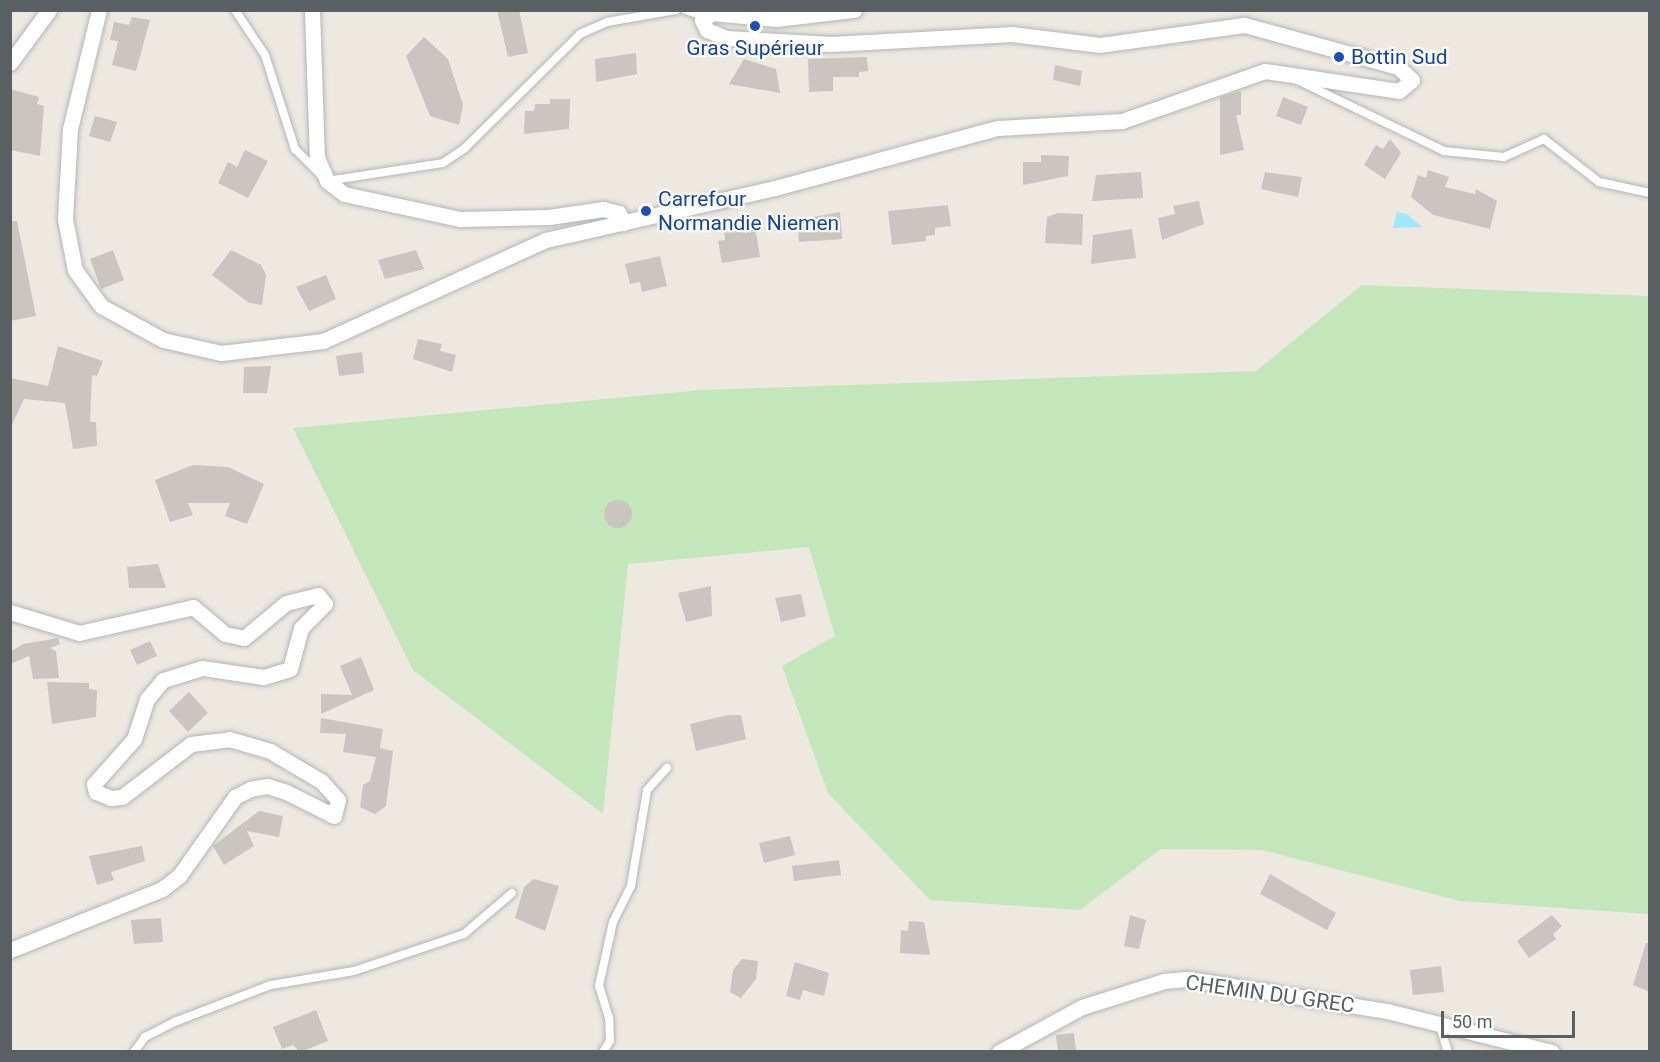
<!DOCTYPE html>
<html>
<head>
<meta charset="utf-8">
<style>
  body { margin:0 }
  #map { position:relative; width:1660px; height:1062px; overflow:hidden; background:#ede8e0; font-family:Roboto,sans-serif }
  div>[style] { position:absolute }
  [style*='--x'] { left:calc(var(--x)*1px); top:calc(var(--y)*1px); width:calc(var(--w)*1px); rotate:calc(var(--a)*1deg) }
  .green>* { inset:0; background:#c3e7bb }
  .water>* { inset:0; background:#9fe8ff }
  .building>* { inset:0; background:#cac5bf }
  .round { border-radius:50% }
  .roads { filter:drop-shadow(0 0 2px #b1b5b9) drop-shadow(0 0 2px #b1b5b9) }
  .service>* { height:8px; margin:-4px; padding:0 4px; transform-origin:4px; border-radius:4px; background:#fff }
  .minor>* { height:15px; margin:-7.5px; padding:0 7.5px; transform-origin:7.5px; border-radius:7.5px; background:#fff }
  .dots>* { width:16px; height:16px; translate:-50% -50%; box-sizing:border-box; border:3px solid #fff; border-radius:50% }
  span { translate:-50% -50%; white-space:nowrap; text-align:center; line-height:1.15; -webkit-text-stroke:4.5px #fff; paint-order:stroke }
  .transit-label { font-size:21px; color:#164399 }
  .left { translate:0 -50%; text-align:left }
  .street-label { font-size:21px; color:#595f62 }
  .frame { position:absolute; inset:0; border:12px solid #595f62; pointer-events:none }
  .scale { position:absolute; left:1441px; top:1011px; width:134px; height:27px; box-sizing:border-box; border:3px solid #595f62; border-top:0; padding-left:8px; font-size:18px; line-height:21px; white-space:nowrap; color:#595f62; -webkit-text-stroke:4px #fff; paint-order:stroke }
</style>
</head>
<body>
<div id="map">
  <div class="green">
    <div style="clip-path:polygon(1362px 285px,1649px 296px,1649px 914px,1460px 901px,1262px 850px,1161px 849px,1080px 910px,930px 900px,828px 793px,782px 666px,835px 636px,809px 547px,628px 564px,603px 814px,413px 670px,293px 428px,702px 390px,1256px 371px)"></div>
  </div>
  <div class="water">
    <div style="clip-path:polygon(1397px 212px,1407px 214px,1422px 227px,1393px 228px)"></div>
  </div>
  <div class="building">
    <div style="clip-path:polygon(497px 10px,519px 10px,528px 53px,508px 57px)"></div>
    <div style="clip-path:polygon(132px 17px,150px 20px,136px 71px,112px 65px,118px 41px,110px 40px,114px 22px,129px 25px)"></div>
    <div style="clip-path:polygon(424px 37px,448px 59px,463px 105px,459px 125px,430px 116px,406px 56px)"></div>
    <div style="clip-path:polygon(636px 53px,637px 74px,596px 82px,595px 59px)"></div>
    <div style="clip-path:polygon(867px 57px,868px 71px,859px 72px,859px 77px,833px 77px,833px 91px,809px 92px,808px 59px)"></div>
    <div style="clip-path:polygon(744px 59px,776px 69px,780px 93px,729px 84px)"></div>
    <div style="clip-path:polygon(1055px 65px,1082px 71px,1080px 86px,1053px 80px)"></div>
    <div style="clip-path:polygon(10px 89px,39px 97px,37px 104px,44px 106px,40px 156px,10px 150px)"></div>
    <div style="clip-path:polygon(1241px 91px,1241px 115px,1236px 115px,1244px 150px,1220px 155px,1220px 97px)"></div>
    <div style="clip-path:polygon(1283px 97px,1308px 107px,1301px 125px,1276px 116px)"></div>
    <div style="clip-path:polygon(550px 99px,570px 99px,569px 129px,524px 134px,525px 111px,534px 111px,535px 104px,550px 104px)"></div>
    <div style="clip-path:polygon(95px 116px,117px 122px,110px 142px,89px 136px)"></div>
    <div style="clip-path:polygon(1390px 139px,1401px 153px,1385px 179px,1364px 165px,1376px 145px,1383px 149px)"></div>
    <div style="clip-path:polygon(245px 150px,268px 161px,248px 198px,218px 183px,228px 162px,237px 167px)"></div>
    <div style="clip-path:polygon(1041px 155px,1069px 156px,1068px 176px,1023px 185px,1023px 162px,1041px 162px)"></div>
    <div style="clip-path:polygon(1428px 170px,1449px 177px,1445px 187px,1475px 194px,1476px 189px,1497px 201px,1490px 229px,1433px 215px,1411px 197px,1418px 175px,1426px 178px)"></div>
    <div style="clip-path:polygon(1141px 172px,1143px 198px,1092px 201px,1096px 175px)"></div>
    <div style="clip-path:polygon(1265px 172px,1302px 177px,1298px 197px,1261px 189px)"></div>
    <div style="clip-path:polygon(1199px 201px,1204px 224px,1162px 240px,1158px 218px,1175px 214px,1173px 206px)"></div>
    <div style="clip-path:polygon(948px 205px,951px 226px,935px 228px,935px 235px,926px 236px,926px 241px,892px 245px,888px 211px)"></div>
    <div style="clip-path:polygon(840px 212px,842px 239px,799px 242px,797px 220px)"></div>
    <div style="clip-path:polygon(1058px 213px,1083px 214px,1082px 245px,1045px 243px,1047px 217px)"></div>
    <div style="clip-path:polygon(10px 221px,17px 221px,36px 316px,10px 321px)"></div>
    <div style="clip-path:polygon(755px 226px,760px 257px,722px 263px,718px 241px,725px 240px,724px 230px)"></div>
    <div style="clip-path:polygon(1132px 229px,1136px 258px,1091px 264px,1093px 235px)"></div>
    <div style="clip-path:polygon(113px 250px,124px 280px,101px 289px,90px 259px)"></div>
    <div style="clip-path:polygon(231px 250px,261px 265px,266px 275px,262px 305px,249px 303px,212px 275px)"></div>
    <div style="clip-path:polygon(416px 250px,424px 269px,385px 279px,378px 260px)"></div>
    <div style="clip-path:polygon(660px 256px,667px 286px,642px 292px,640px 282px,630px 284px,625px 264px)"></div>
    <div style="clip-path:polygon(326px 275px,336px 299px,309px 311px,296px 287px)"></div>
    <div style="clip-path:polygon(418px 339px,442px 344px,440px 351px,456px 355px,452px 372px,413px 359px)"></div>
    <div style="clip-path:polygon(58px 346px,103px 361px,97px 376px,92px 375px,90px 422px,96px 422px,97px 446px,73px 449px,65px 403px,24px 399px,10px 429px,10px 378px,48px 386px)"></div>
    <div style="clip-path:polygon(362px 352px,364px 373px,339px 376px,336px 356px)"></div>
    <div style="clip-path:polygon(271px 366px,267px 393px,243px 393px,244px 367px)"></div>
    <div style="clip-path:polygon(193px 465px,228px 467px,264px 484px,247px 524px,225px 516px,230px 503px,188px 503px,193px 515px,170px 522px,155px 480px)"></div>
    <div class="round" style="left:604px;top:500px;width:28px;height:28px"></div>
    <div style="clip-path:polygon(158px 564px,166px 588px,129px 588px,127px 567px)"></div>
    <div style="clip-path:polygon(711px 586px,712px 616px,686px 622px,678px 593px)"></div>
    <div style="clip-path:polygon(801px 594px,806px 616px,781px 622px,775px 598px)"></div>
    <div style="clip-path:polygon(58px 638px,60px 644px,50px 648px,56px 651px,59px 678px,33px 679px,29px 656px,10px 664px,10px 652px,23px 644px)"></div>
    <div style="clip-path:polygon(150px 641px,157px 656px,137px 665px,130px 650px)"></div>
    <div style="clip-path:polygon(361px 657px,374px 690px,321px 714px,321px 694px,352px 695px,340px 666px)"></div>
    <div style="clip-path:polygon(47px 682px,89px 683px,89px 689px,97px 690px,96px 717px,52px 724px)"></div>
    <div style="clip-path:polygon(189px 692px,208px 713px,188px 732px,169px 711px)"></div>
    <div style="clip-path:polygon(728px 715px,741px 715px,746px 739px,696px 751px,690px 724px)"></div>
    <div style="clip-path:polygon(321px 718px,383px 729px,380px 748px,393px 751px,386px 806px,375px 814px,360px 807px,363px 785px,370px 781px,376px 757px,343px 752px,346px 734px,320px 733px)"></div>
    <div style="clip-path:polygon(259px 811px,283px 816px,279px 837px,247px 831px,254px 846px,224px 865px,213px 846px)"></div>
    <div style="clip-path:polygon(790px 836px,795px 855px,764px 863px,759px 843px)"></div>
    <div style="clip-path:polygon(142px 846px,145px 861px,111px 872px,114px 880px,97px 885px,89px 856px)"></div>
    <div style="clip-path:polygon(839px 860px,841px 875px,794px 881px,792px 866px)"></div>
    <div style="clip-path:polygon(1270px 874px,1336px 913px,1327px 930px,1260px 894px)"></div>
    <div style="clip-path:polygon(534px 879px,559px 886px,545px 931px,515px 918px,524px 887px)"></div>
    <div style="clip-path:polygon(1130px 915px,1146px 920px,1139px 949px,1124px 946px)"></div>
    <div style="clip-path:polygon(1552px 915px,1562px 926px,1553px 934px,1556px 939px,1529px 958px,1517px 941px)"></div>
    <div style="clip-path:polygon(161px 918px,163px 942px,134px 944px,131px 920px)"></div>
    <div style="clip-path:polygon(909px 921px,924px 922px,930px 955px,900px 953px,901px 930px,908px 931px)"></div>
    <div style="clip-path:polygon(1646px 943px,1650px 943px,1650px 992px,1633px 985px)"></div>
    <div style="clip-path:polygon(742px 959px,758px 961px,756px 979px,741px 998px,730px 992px,733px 970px)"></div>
    <div style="clip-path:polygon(795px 962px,829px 973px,824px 996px,803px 990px,800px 1000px,786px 996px)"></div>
    <div style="clip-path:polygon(1441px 966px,1444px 992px,1413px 995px,1410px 970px)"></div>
    <div style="clip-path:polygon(316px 1010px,328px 1041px,300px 1052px,293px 1045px,282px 1049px,273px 1027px)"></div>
    <div style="clip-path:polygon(1074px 1033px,1076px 1052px,1058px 1052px,1056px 1035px)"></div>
  </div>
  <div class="roads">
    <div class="service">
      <div style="--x:235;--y:10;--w:54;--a:56.3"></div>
      <div style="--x:265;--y:55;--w:99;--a:72.3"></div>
      <div style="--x:295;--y:149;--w:45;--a:45"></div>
      <div style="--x:327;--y:181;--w:117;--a:-8.8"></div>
      <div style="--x:443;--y:163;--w:27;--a:-34"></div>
      <div style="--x:465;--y:148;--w:162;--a:-44.7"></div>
      <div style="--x:580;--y:34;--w:30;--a:-24"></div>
      <div style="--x:607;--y:22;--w:70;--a:-9.9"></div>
      <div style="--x:685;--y:10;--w:20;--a:18"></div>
      <div style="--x:1293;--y:78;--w:168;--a:25.8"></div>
      <div style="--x:1444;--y:151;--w:60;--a:5.7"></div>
      <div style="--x:1504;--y:157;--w:44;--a:-24.2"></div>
      <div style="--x:1544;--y:139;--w:70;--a:38"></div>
      <div style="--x:1599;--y:182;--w:52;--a:12.2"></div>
      <div style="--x:1439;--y:1023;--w:30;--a:73"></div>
      <div style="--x:134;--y:1052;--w:19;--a:-54"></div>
      <div style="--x:145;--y:1037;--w:36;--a:-27"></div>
      <div style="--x:177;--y:1021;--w:101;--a:-21"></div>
      <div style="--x:271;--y:985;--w:84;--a:-9.6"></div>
      <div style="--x:354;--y:971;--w:116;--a:-18.6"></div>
      <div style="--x:464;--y:934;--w:63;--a:-40.5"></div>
      <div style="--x:603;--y:1052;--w:13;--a:-58"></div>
      <div style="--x:610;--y:1041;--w:23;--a:-92"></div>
      <div style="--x:609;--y:1018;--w:34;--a:-107"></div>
      <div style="--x:599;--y:986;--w:66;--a:-77.7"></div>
      <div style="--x:613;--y:922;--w:40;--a:-63.4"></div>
      <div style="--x:631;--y:886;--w:97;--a:-80.5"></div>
      <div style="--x:647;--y:790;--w:30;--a:-48"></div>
    </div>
    <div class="minor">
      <div style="--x:99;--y:10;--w:122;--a:103.7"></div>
      <div style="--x:70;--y:129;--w:90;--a:93.2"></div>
      <div style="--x:65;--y:219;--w:52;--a:78.9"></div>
      <div style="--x:75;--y:270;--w:44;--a:54.2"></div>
      <div style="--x:101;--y:306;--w:71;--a:28.7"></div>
      <div style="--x:163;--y:340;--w:59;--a:12.6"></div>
      <div style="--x:221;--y:353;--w:103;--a:-6.7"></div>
      <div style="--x:323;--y:341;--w:245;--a:-24.4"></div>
      <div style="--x:546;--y:240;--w:235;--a:-12.8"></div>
      <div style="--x:775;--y:188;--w:231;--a:-15.1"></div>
      <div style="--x:998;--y:128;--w:124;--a:-3.2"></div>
      <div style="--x:1122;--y:121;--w:151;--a:-19.3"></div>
      <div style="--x:1265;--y:71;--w:135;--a:8.5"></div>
      <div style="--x:1399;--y:91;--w:17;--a:-40"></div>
      <div style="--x:1412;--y:80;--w:19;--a:-137"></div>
      <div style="--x:1398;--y:67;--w:160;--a:-164.7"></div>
      <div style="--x:1244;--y:25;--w:145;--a:172.1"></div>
      <div style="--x:1100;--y:45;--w:89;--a:-172.9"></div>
      <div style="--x:1012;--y:34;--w:181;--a:176.8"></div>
      <div style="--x:831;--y:44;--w:105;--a:-176.7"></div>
      <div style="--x:726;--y:38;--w:21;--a:-157"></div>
      <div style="--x:707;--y:30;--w:11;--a:-117"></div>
      <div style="--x:702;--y:20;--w:12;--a:-35"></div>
      <div style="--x:712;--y:13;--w:64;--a:5.4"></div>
      <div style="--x:776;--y:19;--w:79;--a:-6.6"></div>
      <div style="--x:312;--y:10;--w:147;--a:88.1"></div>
      <div style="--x:317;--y:157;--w:26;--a:67"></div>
      <div style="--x:327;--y:181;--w:21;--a:37"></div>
      <div style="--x:344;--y:194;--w:119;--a:12.2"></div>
      <div style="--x:460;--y:219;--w:89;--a:-1.3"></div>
      <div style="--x:549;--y:217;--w:55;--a:-8.4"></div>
      <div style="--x:603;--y:209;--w:16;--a:14"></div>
      <div style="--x:619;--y:213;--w:11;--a:68"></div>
      <div style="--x:10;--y:63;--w:66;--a:-53.7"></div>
      <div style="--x:10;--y:612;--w:72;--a:16.9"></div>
      <div style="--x:79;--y:633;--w:117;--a:-12.8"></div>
      <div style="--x:193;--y:607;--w:42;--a:40.2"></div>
      <div style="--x:225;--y:634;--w:19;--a:12"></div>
      <div style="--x:244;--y:638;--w:55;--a:-39.8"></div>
      <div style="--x:286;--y:603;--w:33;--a:-14"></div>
      <div style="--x:318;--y:595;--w:11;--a:52"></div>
      <div style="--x:325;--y:604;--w:34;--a:135"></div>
      <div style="--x:301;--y:628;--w:42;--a:105"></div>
      <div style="--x:290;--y:669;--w:28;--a:163"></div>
      <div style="--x:263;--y:677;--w:62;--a:-171.6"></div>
      <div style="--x:202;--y:668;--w:41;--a:162.9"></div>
      <div style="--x:163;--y:680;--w:25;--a:130"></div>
      <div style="--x:147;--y:699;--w:42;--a:108"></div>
      <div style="--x:134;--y:739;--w:60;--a:131.6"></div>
      <div style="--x:94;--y:784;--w:8;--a:76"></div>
      <div style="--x:96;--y:792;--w:16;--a:22"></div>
      <div style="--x:111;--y:798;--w:11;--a:-5"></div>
      <div style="--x:122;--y:797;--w:87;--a:-37.5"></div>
      <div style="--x:191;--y:744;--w:38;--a:-7"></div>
      <div style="--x:229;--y:739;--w:43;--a:16.3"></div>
      <div style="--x:270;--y:751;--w:59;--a:30.5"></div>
      <div style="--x:321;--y:781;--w:25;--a:48"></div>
      <div style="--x:338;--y:800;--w:16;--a:104"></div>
      <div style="--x:334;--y:816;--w:54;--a:-153.4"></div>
      <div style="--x:286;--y:792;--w:20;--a:-162"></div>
      <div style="--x:267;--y:786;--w:17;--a:170"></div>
      <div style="--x:250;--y:789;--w:17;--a:152"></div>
      <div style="--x:235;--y:797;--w:97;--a:125.3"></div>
      <div style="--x:179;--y:876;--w:21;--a:143"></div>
      <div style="--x:162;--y:889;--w:164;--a:158.1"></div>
      <div style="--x:999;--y:1052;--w:94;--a:-28.5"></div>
      <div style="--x:1082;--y:1007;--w:86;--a:-17.6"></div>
      <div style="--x:1164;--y:981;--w:25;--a:-5"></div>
      <div style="--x:1189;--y:979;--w:201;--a:9.2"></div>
      <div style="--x:1387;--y:1011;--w:170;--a:14"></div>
    </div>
  </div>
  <div class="dots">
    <div style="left:755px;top:26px;background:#1a4fb4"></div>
    <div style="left:1339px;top:57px;background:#1a4fb4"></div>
    <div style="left:646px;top:211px;background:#1a4fb4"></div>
  </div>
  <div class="transit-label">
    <span style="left:755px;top:48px">Gras Supérieur</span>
    <span class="left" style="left:1351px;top:57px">Bottin Sud</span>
    <span class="left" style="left:658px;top:211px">Carrefour<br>Normandie Niemen</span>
  </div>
  <div class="street-label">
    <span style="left:1270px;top:994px;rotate:8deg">CHEMIN DU GREC</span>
  </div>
  <div class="frame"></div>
  <div class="scale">50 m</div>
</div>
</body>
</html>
